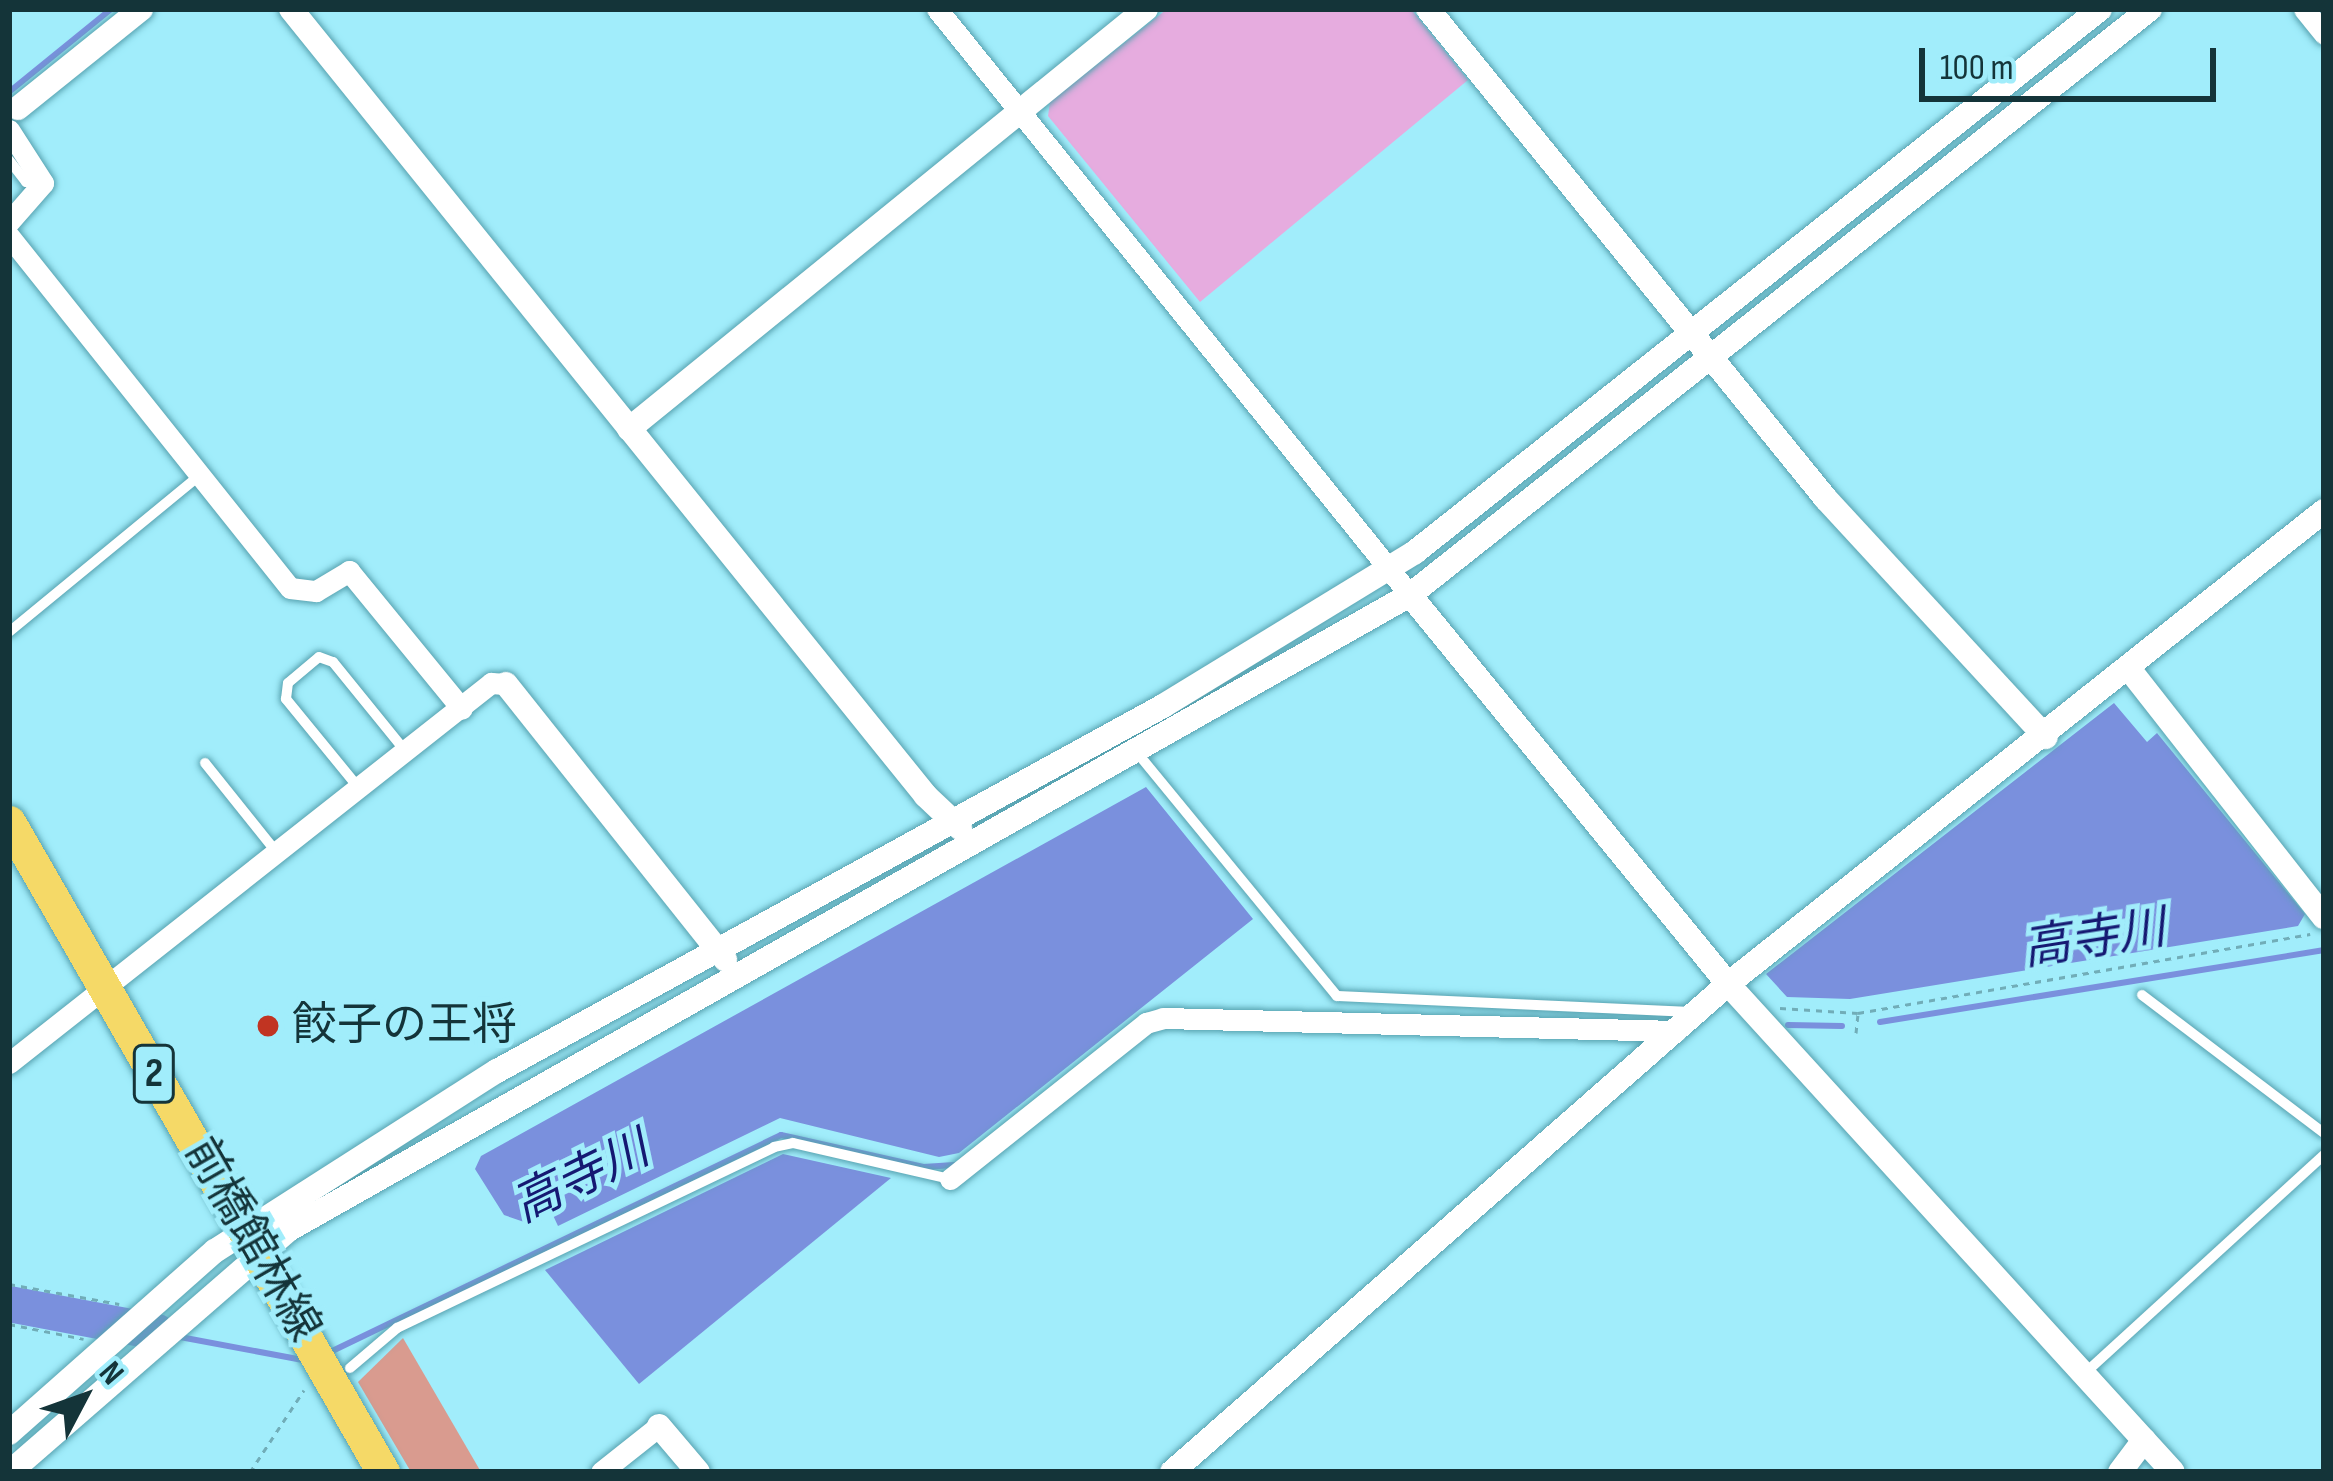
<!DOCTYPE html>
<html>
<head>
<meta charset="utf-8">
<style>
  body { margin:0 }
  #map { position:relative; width:2333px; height:1481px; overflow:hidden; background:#a1edfb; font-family:"Sofia Sans Condensed","Noto Sans JP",sans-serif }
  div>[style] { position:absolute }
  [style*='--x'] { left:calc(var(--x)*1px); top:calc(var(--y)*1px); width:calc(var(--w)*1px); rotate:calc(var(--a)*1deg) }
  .green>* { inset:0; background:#e6acdf }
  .water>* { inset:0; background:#7a90dd }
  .stream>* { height:6px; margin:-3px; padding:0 3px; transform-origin:3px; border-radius:3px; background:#7a90dd }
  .river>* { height:36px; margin:-18px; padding:0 18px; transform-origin:18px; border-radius:18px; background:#7a90dd }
  .building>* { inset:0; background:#d99b8f }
  .path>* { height:3px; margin-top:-1.5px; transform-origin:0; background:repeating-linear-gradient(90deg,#71adb8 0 6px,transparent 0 12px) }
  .roads { filter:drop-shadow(0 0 3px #57a2b0) drop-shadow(0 0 3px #57a2b0) }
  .service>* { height:10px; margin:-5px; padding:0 5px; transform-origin:5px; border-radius:5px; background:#fff }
  .minor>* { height:21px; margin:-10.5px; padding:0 10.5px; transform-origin:10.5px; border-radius:10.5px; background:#fff }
  .tertiary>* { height:24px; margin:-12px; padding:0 12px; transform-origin:12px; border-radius:12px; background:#fff }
  .primary>* { height:33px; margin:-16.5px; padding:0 16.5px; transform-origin:16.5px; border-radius:16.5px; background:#f5d967 }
  .dots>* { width:33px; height:33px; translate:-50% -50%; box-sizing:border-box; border:6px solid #a1edfb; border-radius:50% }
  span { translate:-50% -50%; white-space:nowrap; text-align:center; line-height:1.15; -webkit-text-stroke:10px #a1edfb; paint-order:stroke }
  .shield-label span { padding:3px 9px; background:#a1edfb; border:3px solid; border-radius:9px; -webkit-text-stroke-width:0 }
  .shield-label { font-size:42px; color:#143439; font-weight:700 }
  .poi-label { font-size:45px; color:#143439 }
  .left { translate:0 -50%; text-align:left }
  .street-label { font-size:45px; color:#143439 }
  .water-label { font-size:48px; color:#151972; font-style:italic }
  .frame { position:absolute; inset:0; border:12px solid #143439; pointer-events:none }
  .north { position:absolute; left:24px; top:1337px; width:120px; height:120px; -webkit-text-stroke:9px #a1edfb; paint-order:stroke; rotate:49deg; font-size:33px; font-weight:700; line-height:48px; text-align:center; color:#143439 }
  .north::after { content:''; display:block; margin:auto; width:42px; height:54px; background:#143439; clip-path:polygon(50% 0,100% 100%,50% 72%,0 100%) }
  .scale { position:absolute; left:1919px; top:48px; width:297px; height:54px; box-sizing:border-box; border:6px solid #143439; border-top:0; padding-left:15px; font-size:36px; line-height:42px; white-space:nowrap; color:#143439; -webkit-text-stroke:9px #a1edfb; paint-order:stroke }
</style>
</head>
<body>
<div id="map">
  <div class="green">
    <div style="clip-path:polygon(1167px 9px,1411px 9px,1468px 80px,1200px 302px,1048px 116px,1050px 102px)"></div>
  </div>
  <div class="water">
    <div style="clip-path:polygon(2114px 703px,2147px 742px,2157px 733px,2305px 914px,2298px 926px,1850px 999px,1787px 997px,1766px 974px)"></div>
    <div style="clip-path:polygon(1146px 787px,1253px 919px,959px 1153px,939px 1157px,780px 1118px,558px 1226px,551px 1211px,527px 1223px,504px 1215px,475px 1169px,481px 1156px)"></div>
    <div style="clip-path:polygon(783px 1154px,891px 1178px,639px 1384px,545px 1270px)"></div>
  </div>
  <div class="stream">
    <div style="--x:9;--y:92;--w:132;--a:-39.1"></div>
    <div style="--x:1880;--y:1022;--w:450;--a:-9.2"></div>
    <div style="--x:1788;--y:1025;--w:54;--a:1.1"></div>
    <div style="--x:180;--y:1337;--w:125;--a:10.6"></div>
    <div style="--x:326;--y:1354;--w:505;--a:-25.7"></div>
    <div style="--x:781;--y:1135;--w:147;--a:12.6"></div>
    <div style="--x:924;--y:1167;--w:30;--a:-4"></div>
  </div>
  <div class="river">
    <div style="--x:9;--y:1304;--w:151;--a:10.7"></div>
  </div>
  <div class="building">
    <div style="clip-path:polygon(403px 1338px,481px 1472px,411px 1472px,358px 1382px)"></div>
  </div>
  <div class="path">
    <div style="--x:1780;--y:1008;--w:78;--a:3.7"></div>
    <div style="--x:1858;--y:1013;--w:459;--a:-9.9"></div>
    <div style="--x:1856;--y:1033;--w:19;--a:-84"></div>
    <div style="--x:9;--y:1284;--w:112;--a:10.3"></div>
    <div style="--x:9;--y:1324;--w:76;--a:11.3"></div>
    <div style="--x:250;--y:1472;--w:98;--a:-56.6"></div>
  </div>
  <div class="roads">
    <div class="service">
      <div style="--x:9;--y:160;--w:28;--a:52"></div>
      <div style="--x:26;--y:182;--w:17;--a:3"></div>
      <div style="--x:9;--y:632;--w:247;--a:-39.4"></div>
      <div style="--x:1139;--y:755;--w:312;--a:50.6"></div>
      <div style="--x:1337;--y:996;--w:355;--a:2.6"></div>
      <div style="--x:205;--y:763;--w:115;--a:51.3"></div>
      <div style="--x:358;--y:787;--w:114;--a:-129.3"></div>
      <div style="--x:286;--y:699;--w:16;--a:-83"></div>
      <div style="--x:288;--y:683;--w:40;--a:-40"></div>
      <div style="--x:319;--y:657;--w:15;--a:20"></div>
      <div style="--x:333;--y:662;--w:117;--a:50.9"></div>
      <div style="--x:2142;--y:995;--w:228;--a:37.2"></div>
      <div style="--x:350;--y:1368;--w:62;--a:-40.4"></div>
      <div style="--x:397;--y:1328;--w:418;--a:-25.6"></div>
      <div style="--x:774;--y:1147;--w:19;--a:-12"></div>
      <div style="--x:793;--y:1143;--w:161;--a:12.9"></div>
      <div style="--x:2084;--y:1374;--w:325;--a:-42.4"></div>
    </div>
    <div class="minor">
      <div style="--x:937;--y:9;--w:753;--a:51.09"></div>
      <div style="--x:2304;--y:9;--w:32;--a:51"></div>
      <div style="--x:9;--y:130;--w:63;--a:57.3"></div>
      <div style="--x:43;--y:183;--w:52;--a:131.1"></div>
      <div style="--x:9;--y:236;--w:450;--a:51.4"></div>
      <div style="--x:290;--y:588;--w:26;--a:7"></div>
      <div style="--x:316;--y:591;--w:39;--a:-31"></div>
      <div style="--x:349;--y:571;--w:178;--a:50.7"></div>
      <div style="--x:9;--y:1063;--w:614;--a:-38.25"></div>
      <div style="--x:491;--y:683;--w:15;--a:4"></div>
      <div style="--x:950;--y:1179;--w:251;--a:-38.5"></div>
      <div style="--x:1146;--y:1023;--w:18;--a:-16"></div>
      <div style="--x:1163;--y:1018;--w:513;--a:1.45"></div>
      <div style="--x:601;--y:1472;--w:74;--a:-38.4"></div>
    </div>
    <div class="tertiary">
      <div style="--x:291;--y:9;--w:1011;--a:51.1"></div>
      <div style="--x:926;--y:796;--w:47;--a:43.3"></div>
      <div style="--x:1428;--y:9;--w:631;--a:50.91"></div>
      <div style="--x:1826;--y:499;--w:324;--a:47.3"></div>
      <div style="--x:18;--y:108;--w:158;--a:-38.8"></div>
      <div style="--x:629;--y:429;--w:666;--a:-39.09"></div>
      <div style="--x:1410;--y:595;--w:502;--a:50.73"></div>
      <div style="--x:1728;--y:984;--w:660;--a:47.64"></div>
      <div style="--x:2130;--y:670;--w:314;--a:51.9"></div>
      <div style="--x:506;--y:684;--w:352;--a:51.5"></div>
      <div style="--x:659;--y:1426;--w:60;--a:49.7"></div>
      <div style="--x:9;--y:1433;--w:275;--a:-41.5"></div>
      <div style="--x:215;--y:1251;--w:335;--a:-32.6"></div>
      <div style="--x:497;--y:1071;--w:759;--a:-28.72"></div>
      <div style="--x:1163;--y:706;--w:295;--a:-31.4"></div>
      <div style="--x:1415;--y:552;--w:874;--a:-38.4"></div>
      <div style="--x:10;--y:1472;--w:369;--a:-41"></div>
      <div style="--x:288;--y:1230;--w:1289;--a:-29.51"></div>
      <div style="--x:1410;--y:595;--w:944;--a:-38.38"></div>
      <div style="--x:1172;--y:1472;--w:740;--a:-41.27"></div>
      <div style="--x:1728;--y:984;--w:761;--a:-38.44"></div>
      <div style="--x:2120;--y:1472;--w:40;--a:-53"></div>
    </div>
    <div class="primary">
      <div style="--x:9;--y:822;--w:750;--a:60.08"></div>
    </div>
  </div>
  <div class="dots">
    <div style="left:268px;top:1026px;background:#c13422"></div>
  </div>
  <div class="shield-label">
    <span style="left:154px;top:1074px">2</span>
  </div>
  <div class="poi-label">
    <span class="left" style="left:292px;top:1026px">餃子の王将</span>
  </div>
  <div class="street-label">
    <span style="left:252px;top:1240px;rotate:60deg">前橋館林線</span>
  </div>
  <div class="water-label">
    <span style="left:2094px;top:939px;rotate:-9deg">高寺川</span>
    <span style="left:581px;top:1178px;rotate:-26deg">高寺川</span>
  </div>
  <div class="frame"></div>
  <div class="north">N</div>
  <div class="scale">100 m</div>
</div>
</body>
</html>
